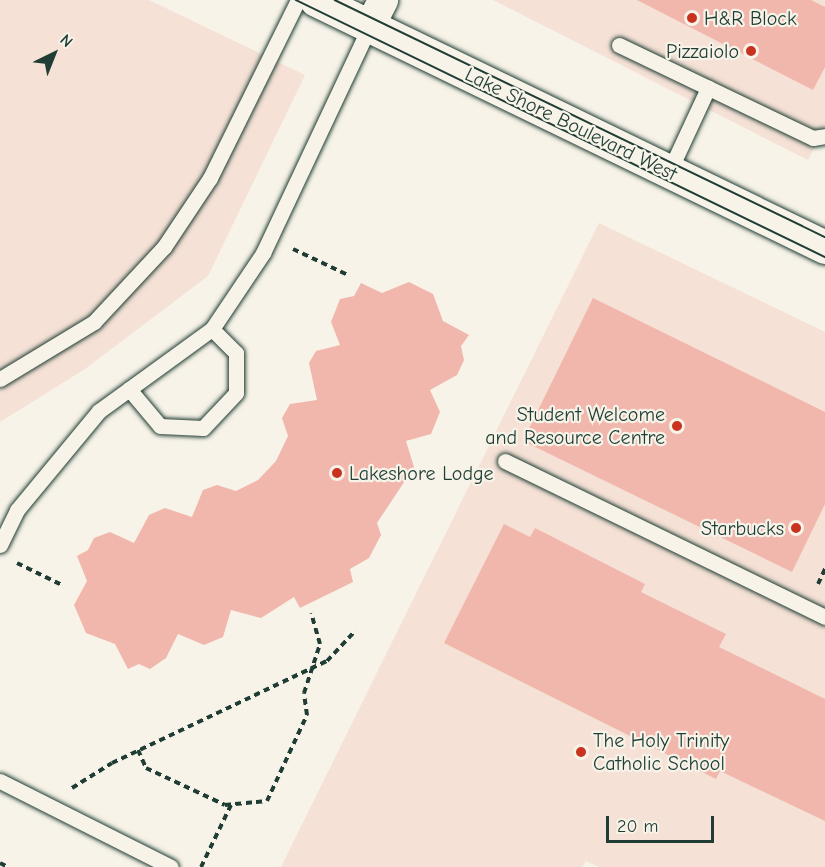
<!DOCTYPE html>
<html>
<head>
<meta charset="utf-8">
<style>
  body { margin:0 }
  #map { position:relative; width:825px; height:867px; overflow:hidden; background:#f7f3e8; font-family:"Comic Neue",sans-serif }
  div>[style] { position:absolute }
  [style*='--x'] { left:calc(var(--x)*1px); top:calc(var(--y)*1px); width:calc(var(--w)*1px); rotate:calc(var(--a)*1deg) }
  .built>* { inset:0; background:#f5e1d6 }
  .building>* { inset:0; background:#f1b7ac }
  .path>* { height:4px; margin-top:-2px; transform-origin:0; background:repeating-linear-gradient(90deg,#1f3d34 0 6px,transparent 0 10.5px) }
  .roads { filter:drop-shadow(0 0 2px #1f3d34) drop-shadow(0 0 2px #1f3d34) }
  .lane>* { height:15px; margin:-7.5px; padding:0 7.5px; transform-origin:7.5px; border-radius:7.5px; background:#f7f3e8 }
  .street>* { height:30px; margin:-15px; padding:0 15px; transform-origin:15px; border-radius:15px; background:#f7f3e8 }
  .primary>* { height:33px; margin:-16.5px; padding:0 16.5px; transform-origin:16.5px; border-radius:16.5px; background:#f7f3e8 }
  .tram>* { height:1.5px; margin:-0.75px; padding:0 0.75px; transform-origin:0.75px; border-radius:0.75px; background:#1f3d34 }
  .dots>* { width:16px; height:16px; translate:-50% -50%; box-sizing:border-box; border:3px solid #f7f3e8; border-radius:50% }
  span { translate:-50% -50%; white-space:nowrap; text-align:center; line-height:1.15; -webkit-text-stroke:4.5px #f7f3e8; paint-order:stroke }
  .poi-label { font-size:20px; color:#1f3d34 }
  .left { translate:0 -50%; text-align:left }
  .right { translate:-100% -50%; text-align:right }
  .street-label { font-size:20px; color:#1f3d34 }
  .north { position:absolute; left:24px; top:24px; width:60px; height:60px; -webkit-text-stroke:4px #f7f3e8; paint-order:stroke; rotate:43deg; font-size:16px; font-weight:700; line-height:24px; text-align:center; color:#1f3d34 }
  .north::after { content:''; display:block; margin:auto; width:21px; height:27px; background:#1f3d34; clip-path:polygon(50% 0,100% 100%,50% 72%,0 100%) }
  .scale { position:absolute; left:606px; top:816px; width:108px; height:27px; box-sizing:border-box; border:3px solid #1f3d34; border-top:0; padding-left:8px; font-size:18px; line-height:21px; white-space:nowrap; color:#1f3d34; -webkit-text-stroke:4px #f7f3e8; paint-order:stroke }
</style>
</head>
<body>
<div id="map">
  <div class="built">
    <div style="clip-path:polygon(0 0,149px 0,305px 75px,208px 276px,85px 369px,0 422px)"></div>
    <div style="clip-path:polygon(493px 0,825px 0,825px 126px,808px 160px)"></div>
    <div style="clip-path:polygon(599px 223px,825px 332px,825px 867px,599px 867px,586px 861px,582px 867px,281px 867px)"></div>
  </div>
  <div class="building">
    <div style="clip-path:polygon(637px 0,811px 0,825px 7px,825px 67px,813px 90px)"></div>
    <div style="clip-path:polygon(409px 282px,433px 294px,443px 321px,469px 335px,461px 346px,464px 360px,457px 375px,430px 390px,440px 412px,431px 434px,406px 441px,414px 467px,377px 523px,381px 535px,369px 558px,350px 569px,353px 582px,300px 608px,294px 597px,261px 618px,231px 610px,223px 637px,204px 645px,178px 634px,166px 658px,150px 669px,139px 664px,128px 669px,115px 644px,86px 633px,74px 605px,87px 581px,77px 556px,88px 550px,94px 538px,110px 532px,134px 543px,149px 515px,165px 508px,192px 517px,203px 490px,217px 485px,236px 491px,258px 480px,276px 461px,288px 436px,282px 418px,290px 404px,317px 400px,309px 363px,316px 351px,340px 345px,331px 322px,340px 299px,354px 296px,361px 283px,382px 293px)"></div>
    <div style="clip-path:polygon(593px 298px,825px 412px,825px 504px,792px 572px,523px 441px)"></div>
    <div style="clip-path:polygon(504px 524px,530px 537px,535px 528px,645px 584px,641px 592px,726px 634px,719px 647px,825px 699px,825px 821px,720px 771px,716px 779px,444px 643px)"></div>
  </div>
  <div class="path">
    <div style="--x:293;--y:249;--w:59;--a:25.3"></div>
    <div style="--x:17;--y:563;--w:52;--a:26.1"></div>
    <div style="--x:818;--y:584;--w:17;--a:-65"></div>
    <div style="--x:138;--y:750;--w:20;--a:66"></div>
    <div style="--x:146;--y:768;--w:87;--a:25.1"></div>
    <div style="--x:225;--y:805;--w:42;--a:-5.4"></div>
    <div style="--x:267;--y:801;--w:95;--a:-65.1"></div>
    <div style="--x:307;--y:715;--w:22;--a:-98"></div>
    <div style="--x:304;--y:693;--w:52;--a:-71.9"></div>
    <div style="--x:320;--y:644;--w:32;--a:-106"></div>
    <div style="--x:72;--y:788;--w:47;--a:-32"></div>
    <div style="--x:112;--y:763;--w:238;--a:-25.4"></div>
    <div style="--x:327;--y:661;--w:42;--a:-46.9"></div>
    <div style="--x:0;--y:863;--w:9;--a:27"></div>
    <div style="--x:201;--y:867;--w:69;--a:-64.2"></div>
  </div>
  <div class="roads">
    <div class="lane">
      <div style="--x:619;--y:45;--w:215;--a:25.6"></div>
      <div style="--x:813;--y:138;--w:12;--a:-9"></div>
      <div style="--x:669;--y:172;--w:93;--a:-65.1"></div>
      <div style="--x:0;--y:379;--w:110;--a:-31.2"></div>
      <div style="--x:94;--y:322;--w:103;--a:-47"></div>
      <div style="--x:164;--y:247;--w:83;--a:-56.3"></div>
      <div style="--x:210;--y:178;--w:199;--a:-63.7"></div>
      <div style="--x:129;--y:389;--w:48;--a:50"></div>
      <div style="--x:160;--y:426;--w:43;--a:2.7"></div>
      <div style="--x:203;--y:428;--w:48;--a:-46.7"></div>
      <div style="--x:236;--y:393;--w:40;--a:-90"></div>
      <div style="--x:236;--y:353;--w:34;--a:-135"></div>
      <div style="--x:505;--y:461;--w:356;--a:26"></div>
      <div style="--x:0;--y:545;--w:39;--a:-64"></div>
      <div style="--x:17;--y:510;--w:129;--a:-50.4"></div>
      <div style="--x:99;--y:411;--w:140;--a:-36"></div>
      <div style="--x:212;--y:329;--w:92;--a:-56.1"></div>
      <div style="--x:263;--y:253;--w:251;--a:-64.8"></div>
      <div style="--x:0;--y:781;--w:191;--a:26.7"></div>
    </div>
    <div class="street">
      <div style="--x:370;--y:26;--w:29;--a:-63"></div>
    </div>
    <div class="primary">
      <div style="--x:316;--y:0;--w:566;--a:25.89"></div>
    </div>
  </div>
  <div class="tram">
    <div style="--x:296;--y:0;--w:588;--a:25.91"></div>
    <div style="--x:335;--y:0;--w:544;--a:25.81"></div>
  </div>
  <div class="dots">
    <div style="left:692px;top:18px;background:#c8321e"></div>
    <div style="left:751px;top:51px;background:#c8321e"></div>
    <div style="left:677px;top:426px;background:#c8321e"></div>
    <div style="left:337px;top:473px;background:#c8321e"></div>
    <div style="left:796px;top:528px;background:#c8321e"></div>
    <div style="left:581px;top:752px;background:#c8321e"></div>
  </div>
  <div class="poi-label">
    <span class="left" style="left:704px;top:18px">H&amp;R Block</span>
    <span class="right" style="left:739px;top:51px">Pizzaiolo</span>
    <span class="right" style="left:665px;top:426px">Student Welcome<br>and Resource Centre</span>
    <span class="left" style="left:349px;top:473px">Lakeshore Lodge</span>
    <span class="right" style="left:784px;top:528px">Starbucks</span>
    <span class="left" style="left:593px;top:752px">The Holy Trinity<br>Catholic School</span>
  </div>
  <div class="street-label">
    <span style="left:571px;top:124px;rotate:26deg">Lake Shore Boulevard West</span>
  </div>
  <div class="north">N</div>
  <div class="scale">20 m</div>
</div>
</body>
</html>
